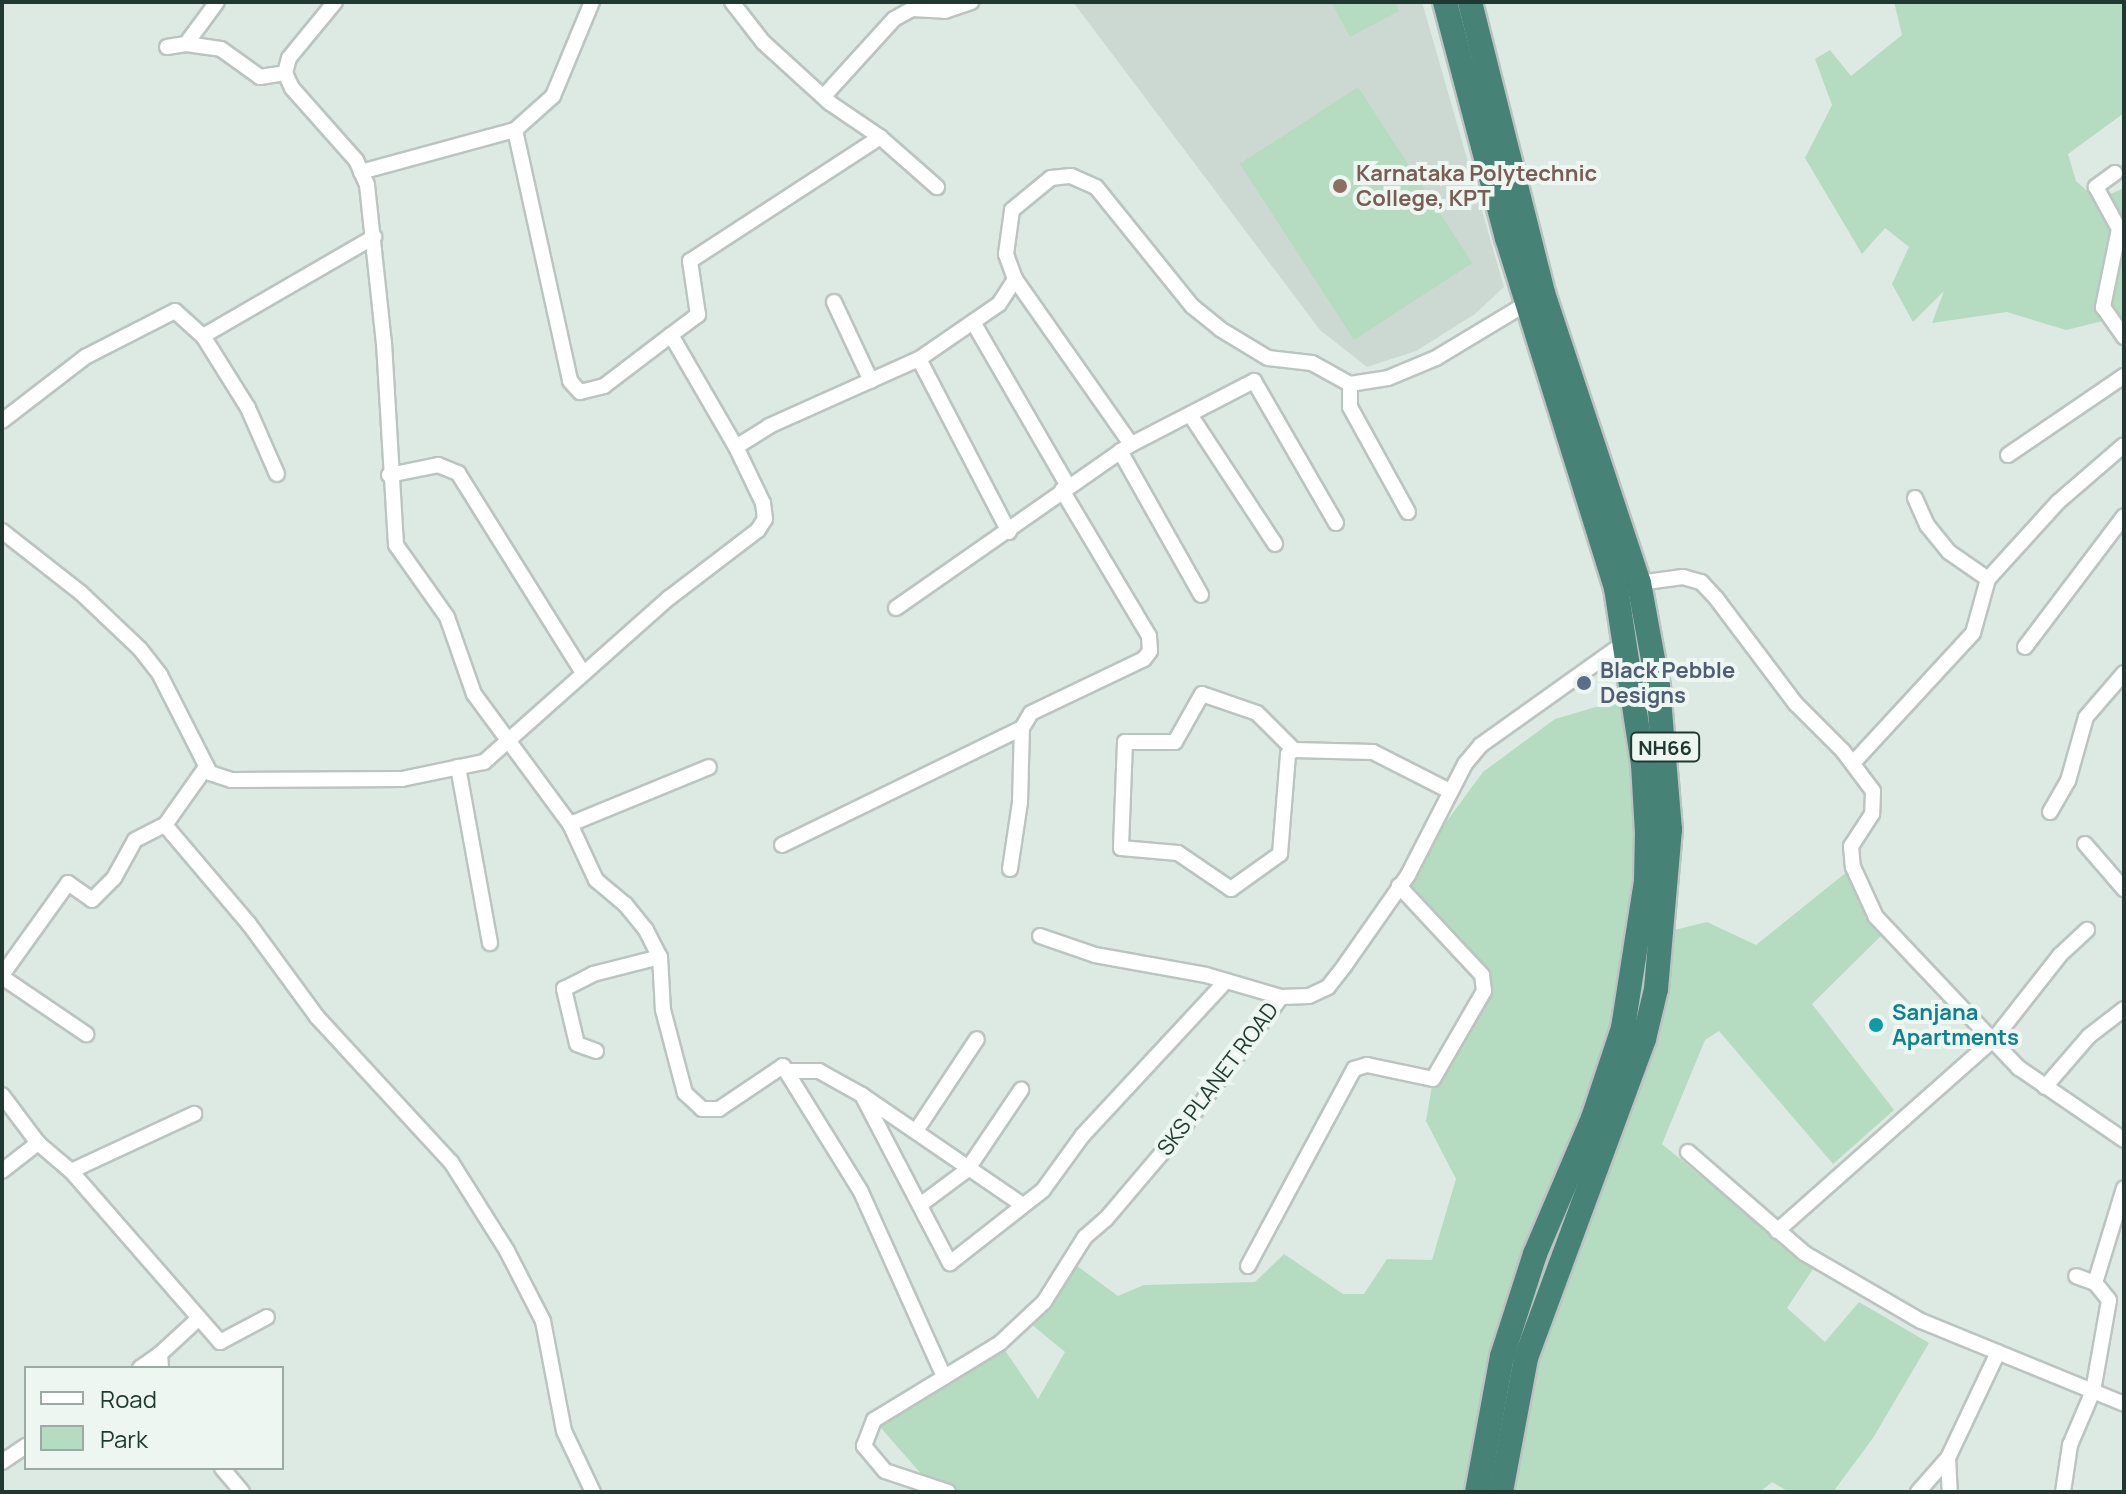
<!DOCTYPE html>
<style>
body{margin:0}
#map{position:relative;width:2126px;height:1494px;overflow:hidden;background:#ddeae4;font-family:Manrope,sans-serif}
div>[style]{position:absolute}
[style*='--x']{left:calc(var(--x)*1px);top:calc(var(--y)*1px);width:calc(var(--w)*1px);rotate:calc(var(--a)*1deg)}
.built>*{inset:0;background:#ccd9d3}
.green>*{inset:0;background:#b5dbc0;transform-origin:0 0}
.roads{filter:drop-shadow(2px 0 #bcc4c2) drop-shadow(-2px 0 #bcc4c2) drop-shadow(0 2px #bcc4c2) drop-shadow(0 -2px #bcc4c2)}
.minor>*{height:14px;margin:-7px;padding:0 7px;transform-origin:7px;border-radius:7px;background:#fff}
.trunk>*{height:24px;margin:-12px;padding:0 12px;transform-origin:12px;border-radius:12px;background:#468276}
.dots>*{width:22px;height:22px;translate:-50% -50%;box-sizing:border-box;border:4px solid #eef6f2;border-radius:50%}
span{translate:-50% -50%;white-space:nowrap;text-align:center;line-height:1.15;-webkit-text-stroke:8px #eef6f2;paint-order:stroke}
.shield-label span{padding:2px 6px;background:#eef6f2;border:2px solid;border-radius:6px;-webkit-text-stroke-width:0}
.shield-label{font-size:20px;color:#1f3932;font-weight:700}
.education-label{font-size:22px;color:#785e54;font-weight:700}
.left{translate:0 -50%;text-align:left}
.service-label{font-size:22px;color:#4e5e75;font-weight:700}
.culture-label{font-size:22px;color:#0d838f;font-weight:700}
.street-label{font-size:22px;color:#1f3932}
.frame{position:absolute;inset:0;border:4px solid #1f3932;pointer-events:none}
.legend{position:absolute;left:24px;top:1366px;width:260px;height:104px;box-sizing:border-box;background:#eef6f2;border:2px solid #9baaa5;margin:0;padding:10px 14px;list-style:none;font-size:24px;color:#1f3932}
.legend li{display:flex;align-items:center;gap:16px;height:40px}
.legend b{width:40px;border:2px solid #9baaa5}
</style>
<div id="map">
<div class="built">
<div style="clip-path:polygon(1073px 2px,1422px 2px,1504px 287px,1475px 314px,1416px 351px,1367px 367px,1320px 330px)"></div>
</div>
<div class="green">
<div style="clip-path:polygon(1331px 2px,1395px 2px,1399px 11px,1350px 37px)"></div>
<div style="clip-path:polygon(1894px 2px,2124px 2px,2124px 113px,2068px 154px,2076px 181px,2097px 200px,2124px 188px,2124px 316px,2066px 330px,2007px 312px,1932px 323px,1944px 291px,1913px 322px,1892px 284px,1909px 247px,1885px 228px,1862px 254px,1805px 158px,1832px 105px,1815px 59px,1830px 50px,1851px 76px,1902px 35px)"></div>
<div style="left:1358px;top:87px;width:210px;height:141px;rotate:57deg"></div>
<div style="clip-path:polygon(1613px 702px,1628px 713px,1640px 928px,1586px 1136px,1476px 1492px,941px 1492px,930px 1484px,874px 1420px,1000px 1343px,1038px 1399px,1065px 1352px,1025px 1319px,1069px 1260px,1118px 1296px,1144px 1285px,1255px 1282px,1284px 1254px,1343px 1294px,1364px 1294px,1387px 1259px,1432px 1260px,1456px 1179px,1426px 1121px,1433px 1079px,1486px 984px,1399px 886px,1483px 772px,1555px 719px)"></div>
<div style="clip-path:polygon(1853px 867px,1887px 930px,1812px 1004px,1894px 1110px,1833px 1164px,1719px 1031px,1705px 1040px,1662px 1144px,1813px 1269px,1787px 1308px,1825px 1342px,1859px 1302px,1929px 1343px,1873px 1438px,1833px 1492px,1789px 1492px,1772px 1482px,1760px 1492px,1500px 1492px,1515px 1405px,1674px 930px,1707px 922px,1756px 945px)"></div>
</div>
<div class="roads">
<div class="minor">
<div style="--x:335;--y:2;--w:72;--a:129.4"></div>
<div style="--x:289;--y:58;--w:16;--a:105"></div>
<div style="--x:285;--y:73;--w:17;--a:65"></div>
<div style="--x:292;--y:88;--w:96;--a:48.4"></div>
<div style="--x:356;--y:160;--w:27;--a:66"></div>
<div style="--x:367;--y:185;--w:159;--a:83.9"></div>
<div style="--x:384;--y:343;--w:202;--a:86.6"></div>
<div style="--x:396;--y:545;--w:88;--a:54.7"></div>
<div style="--x:447;--y:617;--w:82;--a:70.7"></div>
<div style="--x:474;--y:694;--w:162;--a:53.6"></div>
<div style="--x:570;--y:824;--w:62;--a:65.1"></div>
<div style="--x:596;--y:880;--w:38;--a:40"></div>
<div style="--x:625;--y:904;--w:33;--a:51"></div>
<div style="--x:646;--y:930;--w:30;--a:63"></div>
<div style="--x:660;--y:957;--w:53;--a:86.8"></div>
<div style="--x:663;--y:1010;--w:86;--a:75.2"></div>
<div style="--x:685;--y:1093;--w:23;--a:43"></div>
<div style="--x:702;--y:1109;--w:17;--a:0"></div>
<div style="--x:719;--y:1109;--w:77;--a:-33.9"></div>
<div style="--x:783;--y:1066;--w:148;--a:58.2"></div>
<div style="--x:861;--y:1192;--w:203;--a:65.8"></div>
<div style="--x:186;--y:44;--w:35;--a:8"></div>
<div style="--x:221;--y:49;--w:48;--a:35.7"></div>
<div style="--x:260;--y:77;--w:25;--a:-9"></div>
<div style="--x:167;--y:47;--w:19;--a:-9"></div>
<div style="--x:186;--y:44;--w:52;--a:-53.6"></div>
<div style="--x:824;--y:96;--w:104;--a:-47.7"></div>
<div style="--x:894;--y:19;--w:21;--a:-29"></div>
<div style="--x:912;--y:9;--w:33;--a:3"></div>
<div style="--x:945;--y:11;--w:28;--a:-19"></div>
<div style="--x:515;--y:130;--w:51;--a:-41.8"></div>
<div style="--x:553;--y:96;--w:102;--a:-67.5"></div>
<div style="--x:880;--y:137;--w:76;--a:41.3"></div>
<div style="--x:361;--y:172;--w:160;--a:-15.3"></div>
<div style="--x:515;--y:130;--w:257;--a:77.6"></div>
<div style="--x:570;--y:381;--w:15;--a:48"></div>
<div style="--x:580;--y:392;--w:25;--a:-14"></div>
<div style="--x:604;--y:386;--w:84;--a:-37.3"></div>
<div style="--x:671;--y:335;--w:129;--a:59.9"></div>
<div style="--x:2115;--y:173;--w:24;--a:144"></div>
<div style="--x:2096;--y:187;--w:48;--a:61.3"></div>
<div style="--x:2119;--y:229;--w:80;--a:101.6"></div>
<div style="--x:2103;--y:307;--w:37;--a:55"></div>
<div style="--x:834;--y:302;--w:87;--a:64.9"></div>
<div style="--x:973;--y:322;--w:190;--a:59.9"></div>
<div style="--x:671;--y:335;--w:34;--a:-37"></div>
<div style="--x:698;--y:315;--w:55;--a:-98.4"></div>
<div style="--x:690;--y:261;--w:227;--a:-33.1"></div>
<div style="--x:880;--y:137;--w:60;--a:-145.8"></div>
<div style="--x:830;--y:103;--w:91;--a:-137.7"></div>
<div style="--x:763;--y:42;--w:51;--a:-127.8"></div>
<div style="--x:203;--y:336;--w:198;--a:-30.1"></div>
<div style="--x:919;--y:359;--w:195;--a:62.5"></div>
<div style="--x:1350;--y:384;--w:23;--a:90"></div>
<div style="--x:1350;--y:407;--w:120;--a:61.1"></div>
<div style="--x:1191;--y:416;--w:153;--a:56.7"></div>
<div style="--x:2;--y:421;--w:105;--a:-37.6"></div>
<div style="--x:85;--y:357;--w:101;--a:-27.1"></div>
<div style="--x:175;--y:311;--w:38;--a:42"></div>
<div style="--x:203;--y:336;--w:85;--a:58"></div>
<div style="--x:248;--y:408;--w:72;--a:66.3"></div>
<div style="--x:1128;--y:446;--w:142;--a:-27.3"></div>
<div style="--x:1254;--y:381;--w:164;--a:60"></div>
<div style="--x:1120;--y:451;--w:165;--a:60.6"></div>
<div style="--x:2008;--y:455;--w:140;--a:-34.3"></div>
<div style="--x:389;--y:475;--w:50;--a:-11.5"></div>
<div style="--x:438;--y:465;--w:22;--a:22"></div>
<div style="--x:458;--y:473;--w:236;--a:58"></div>
<div style="--x:1915;--y:498;--w:30;--a:66"></div>
<div style="--x:1927;--y:525;--w:35;--a:51"></div>
<div style="--x:1949;--y:552;--w:47;--a:34.7"></div>
<div style="--x:2;--y:531;--w:100;--a:38.1"></div>
<div style="--x:81;--y:593;--w:81;--a:43.5"></div>
<div style="--x:140;--y:649;--w:33;--a:52"></div>
<div style="--x:160;--y:675;--w:110;--a:63"></div>
<div style="--x:210;--y:773;--w:22;--a:18"></div>
<div style="--x:231;--y:780;--w:171;--a:-0.3"></div>
<div style="--x:402;--y:779;--w:84;--a:-11.7"></div>
<div style="--x:484;--y:762;--w:247;--a:-41.6"></div>
<div style="--x:669;--y:598;--w:112;--a:-37.4"></div>
<div style="--x:758;--y:530;--w:13;--a:-58"></div>
<div style="--x:765;--y:519;--w:16;--a:-97"></div>
<div style="--x:763;--y:503;--w:62;--a:-115.7"></div>
<div style="--x:736;--y:447;--w:39;--a:-32"></div>
<div style="--x:769;--y:426;--w:164;--a:-24.1"></div>
<div style="--x:919;--y:359;--w:97;--a:-34.5"></div>
<div style="--x:999;--y:304;--w:30;--a:-57"></div>
<div style="--x:1015;--y:279;--w:27;--a:-110"></div>
<div style="--x:1006;--y:254;--w:44;--a:-82.2"></div>
<div style="--x:1012;--y:210;--w:50;--a:-39.4"></div>
<div style="--x:1051;--y:178;--w:20;--a:-6"></div>
<div style="--x:1071;--y:176;--w:27;--a:24"></div>
<div style="--x:1096;--y:187;--w:153;--a:51.1"></div>
<div style="--x:1192;--y:306;--w:36;--a:39"></div>
<div style="--x:1220;--y:329;--w:56;--a:31.1"></div>
<div style="--x:1268;--y:358;--w:44;--a:6.5"></div>
<div style="--x:1312;--y:363;--w:43;--a:28.9"></div>
<div style="--x:1350;--y:384;--w:38;--a:-9"></div>
<div style="--x:1388;--y:378;--w:52;--a:-22.6"></div>
<div style="--x:1436;--y:358;--w:106;--a:-31.1"></div>
<div style="--x:1639;--y:583;--w:44;--a:-7.8"></div>
<div style="--x:1683;--y:577;--w:19;--a:16"></div>
<div style="--x:1701;--y:582;--w:22;--a:47"></div>
<div style="--x:1716;--y:598;--w:133;--a:53"></div>
<div style="--x:1796;--y:704;--w:66;--a:45"></div>
<div style="--x:1843;--y:751;--w:50;--a:53.1"></div>
<div style="--x:1873;--y:791;--w:23;--a:92"></div>
<div style="--x:1872;--y:814;--w:38;--a:123"></div>
<div style="--x:1851;--y:846;--w:21;--a:85"></div>
<div style="--x:1853;--y:867;--w:55;--a:65.3"></div>
<div style="--x:1876;--y:917;--w:208;--a:46.6"></div>
<div style="--x:2019;--y:1068;--w:127;--a:34.4"></div>
<div style="--x:896;--y:608;--w:287;--a:-34.9"></div>
<div style="--x:1131;--y:444;--w:202;--a:-125.1"></div>
<div style="--x:2025;--y:647;--w:164;--a:-52.9"></div>
<div style="--x:1294;--y:750;--w:52;--a:-135"></div>
<div style="--x:1257;--y:713;--w:58;--a:-160.9"></div>
<div style="--x:1202;--y:694;--w:55;--a:119.4"></div>
<div style="--x:1175;--y:742;--w:50;--a:180"></div>
<div style="--x:1125;--y:742;--w:106;--a:92.2"></div>
<div style="--x:1121;--y:848;--w:57;--a:5"></div>
<div style="--x:1178;--y:853;--w:64;--a:34.2"></div>
<div style="--x:1231;--y:889;--w:60;--a:-35.5"></div>
<div style="--x:1280;--y:854;--w:100;--a:-85.4"></div>
<div style="--x:1288;--y:754;--w:7;--a:-34"></div>
<div style="--x:1294;--y:750;--w:79;--a:1.5"></div>
<div style="--x:1373;--y:752;--w:86;--a:26.9"></div>
<div style="--x:1853;--y:763;--w:177;--a:-47.3"></div>
<div style="--x:1973;--y:633;--w:56;--a:-74.5"></div>
<div style="--x:1988;--y:579;--w:104;--a:-47.7"></div>
<div style="--x:2058;--y:502;--w:87;--a:-40.8"></div>
<div style="--x:458;--y:767;--w:179;--a:79.7"></div>
<div style="--x:2050;--y:812;--w:36;--a:-60"></div>
<div style="--x:2068;--y:781;--w:66;--a:-74.3"></div>
<div style="--x:2086;--y:717;--w:58;--a:-49.2"></div>
<div style="--x:570;--y:824;--w:150;--a:-22.3"></div>
<div style="--x:165;--y:825;--w:130;--a:49.7"></div>
<div style="--x:249;--y:924;--w:115;--a:53.8"></div>
<div style="--x:317;--y:1017;--w:197;--a:47.3"></div>
<div style="--x:451;--y:1162;--w:105;--a:57.8"></div>
<div style="--x:507;--y:1251;--w:79;--a:62.8"></div>
<div style="--x:543;--y:1321;--w:112;--a:79.2"></div>
<div style="--x:564;--y:1431;--w:68;--a:64.6"></div>
<div style="--x:2085;--y:844;--w:60;--a:49.1"></div>
<div style="--x:782;--y:845;--w:267;--a:-26"></div>
<div style="--x:1010;--y:869;--w:68;--a:-81.5"></div>
<div style="--x:1020;--y:802;--w:74;--a:-88.5"></div>
<div style="--x:1022;--y:728;--w:17;--a:-59"></div>
<div style="--x:1031;--y:713;--w:125;--a:-25.5"></div>
<div style="--x:1144;--y:659;--w:10;--a:-53"></div>
<div style="--x:1150;--y:651;--w:15;--a:-94"></div>
<div style="--x:1149;--y:636;--w:170;--a:-120.8"></div>
<div style="--x:1040;--y:936;--w:58;--a:19.1"></div>
<div style="--x:1095;--y:955;--w:113;--a:10.2"></div>
<div style="--x:1206;--y:975;--w:78;--a:16.3"></div>
<div style="--x:2;--y:975;--w:113;--a:-54.3"></div>
<div style="--x:68;--y:883;--w:29;--a:35"></div>
<div style="--x:92;--y:900;--w:31;--a:-45"></div>
<div style="--x:114;--y:878;--w:43;--a:-61.1"></div>
<div style="--x:135;--y:840;--w:34;--a:-27"></div>
<div style="--x:165;--y:825;--w:71;--a:-54.7"></div>
<div style="--x:2;--y:977;--w:102;--a:34.2"></div>
<div style="--x:596;--y:1051;--w:20;--a:-160"></div>
<div style="--x:577;--y:1044;--w:57;--a:-103.3"></div>
<div style="--x:564;--y:989;--w:33;--a:-27"></div>
<div style="--x:593;--y:974;--w:69;--a:-14.2"></div>
<div style="--x:786;--y:1071;--w:33;--a:0"></div>
<div style="--x:819;--y:1071;--w:49;--a:29.2"></div>
<div style="--x:862;--y:1095;--w:193;--a:34.4"></div>
<div style="--x:2045;--y:1087;--w:67;--a:-49.2"></div>
<div style="--x:2089;--y:1036;--w:44;--a:-37.6"></div>
<div style="--x:2;--y:1095;--w:60;--a:53.1"></div>
<div style="--x:38;--y:1143;--w:43;--a:40.3"></div>
<div style="--x:71;--y:1171;--w:136;--a:-24.9"></div>
<div style="--x:862;--y:1095;--w:190;--a:62.4"></div>
<div style="--x:950;--y:1263;--w:118;--a:-38.1"></div>
<div style="--x:1043;--y:1190;--w:68;--a:-54"></div>
<div style="--x:1083;--y:1135;--w:210;--a:-47.1"></div>
<div style="--x:916;--y:1131;--w:110;--a:-56.5"></div>
<div style="--x:1688;--y:1152;--w:154;--a:41"></div>
<div style="--x:1804;--y:1253;--w:135;--a:30.2"></div>
<div style="--x:1921;--y:1321;--w:219;--a:22.2"></div>
<div style="--x:2;--y:1171;--w:46;--a:-37.9"></div>
<div style="--x:71;--y:1171;--w:227;--a:48.9"></div>
<div style="--x:220;--y:1342;--w:53;--a:-28"></div>
<div style="--x:920;--y:1205;--w:59;--a:-36.7"></div>
<div style="--x:967;--y:1170;--w:97;--a:-56"></div>
<div style="--x:1777;--y:1231;--w:290;--a:-41.5"></div>
<div style="--x:1994;--y:1039;--w:107;--a:-51.8"></div>
<div style="--x:2060;--y:955;--w:37;--a:-43"></div>
<div style="--x:1248;--y:1266;--w:224;--a:-61.7"></div>
<div style="--x:1354;--y:1069;--w:14;--a:-17"></div>
<div style="--x:1367;--y:1065;--w:67;--a:12"></div>
<div style="--x:1433;--y:1079;--w:102;--a:-59.9"></div>
<div style="--x:1484;--y:991;--w:16;--a:-97"></div>
<div style="--x:1482;--y:975;--w:122;--a:-133"></div>
<div style="--x:2095;--y:1283;--w:99;--a:-73"></div>
<div style="--x:140;--y:1368;--w:24;--a:-35"></div>
<div style="--x:161;--y:1368;--w:14;--a:-94"></div>
<div style="--x:160;--y:1354;--w:53;--a:-42.7"></div>
<div style="--x:1948;--y:1458;--w:34;--a:87"></div>
<div style="--x:2;--y:1462;--w:29;--a:-34"></div>
<div style="--x:222;--y:1468;--w:31;--a:50"></div>
<div style="--x:948;--y:1492;--w:66;--a:-161.6"></div>
<div style="--x:885;--y:1471;--w:33;--a:-130"></div>
<div style="--x:864;--y:1446;--w:28;--a:-69"></div>
<div style="--x:874;--y:1420;--w:148;--a:-31.4"></div>
<div style="--x:1000;--y:1343;--w:60;--a:-43"></div>
<div style="--x:1044;--y:1302;--w:77;--a:-57.8"></div>
<div style="--x:1085;--y:1237;--w:28;--a:-41"></div>
<div style="--x:1106;--y:1219;--w:113;--a:-49.7"></div>
<div style="--x:1179;--y:1133;--w:170;--a:-53.1"></div>
<div style="--x:1281;--y:997;--w:28;--a:-2"></div>
<div style="--x:1309;--y:996;--w:21;--a:-25"></div>
<div style="--x:1328;--y:987;--w:28;--a:-52"></div>
<div style="--x:1345;--y:965;--w:110;--a:-55"></div>
<div style="--x:1408;--y:875;--w:125;--a:-62.8"></div>
<div style="--x:1465;--y:764;--w:25;--a:-50"></div>
<div style="--x:1481;--y:745;--w:179;--a:-35.5"></div>
<div style="--x:1918;--y:1492;--w:45;--a:-48.6"></div>
<div style="--x:1948;--y:1458;--w:117;--a:-64.7"></div>
<div style="--x:2063;--y:1492;--w:48;--a:-81.5"></div>
<div style="--x:2070;--y:1445;--w:59;--a:-66.9"></div>
<div style="--x:2093;--y:1391;--w:92;--a:-80"></div>
<div style="--x:2109;--y:1300;--w:22;--a:-129"></div>
<div style="--x:2095;--y:1283;--w:20;--a:-160"></div>
</div>
<div class="trunk">
<div style="--x:1445;--y:2;--w:244;--a:75.3"></div>
<div style="--x:1507;--y:238;--w:367;--a:72.7"></div>
<div style="--x:1616;--y:588;--w:178;--a:81.3"></div>
<div style="--x:1643;--y:764;--w:69;--a:86.7"></div>
<div style="--x:1647;--y:833;--w:48;--a:91.2"></div>
<div style="--x:1646;--y:881;--w:149;--a:98.9"></div>
<div style="--x:1623;--y:1028;--w:95;--a:108.4"></div>
<div style="--x:1593;--y:1118;--w:148;--a:113.1"></div>
<div style="--x:1535;--y:1254;--w:107;--a:107.9"></div>
<div style="--x:1502;--y:1356;--w:138;--a:100.4"></div>
<div style="--x:1470;--y:2;--w:300;--a:75.9"></div>
<div style="--x:1543;--y:293;--w:305;--a:71.7"></div>
<div style="--x:1639;--y:583;--w:106;--a:79.6"></div>
<div style="--x:1658;--y:687;--w:143;--a:85.2"></div>
<div style="--x:1670;--y:829;--w:161;--a:95"></div>
<div style="--x:1656;--y:989;--w:51;--a:103.5"></div>
<div style="--x:1644;--y:1039;--w:340;--a:110.3"></div>
<div style="--x:1526;--y:1358;--w:136;--a:100.6"></div>
</div>
</div>
<div class="dots">
<div style="left:1340px;top:186px;background:#8d6e63"></div>
<div style="left:1584px;top:683px;background:#5c6f8a"></div>
<div style="left:1876px;top:1025px;background:#0f9aa8"></div>
</div>
<div class="shield-label">
<span style="left:1665px;top:747px">NH66</span>
</div>
<div class="education-label">
<span class="left" style="left:1356px;top:186px">Karnataka Polytechnic<br>College, KPT</span>
</div>
<div class="service-label">
<span class="left" style="left:1600px;top:683px">Black Pebble<br>Designs</span>
</div>
<div class="culture-label">
<span class="left" style="left:1892px;top:1025px">Sanjana<br>Apartments</span>
</div>
<div class="street-label">
<span style="left:1218px;top:1079px;rotate:-53deg">SKS PLANET ROAD</span>
</div>
<div class="frame"></div>
<ul class="legend">
<li><b style="height:10px;background:#fff"></b>Road</li>
<li><b style="height:22px;background:#b5dbc0"></b>Park</li>
</ul>
</div>
